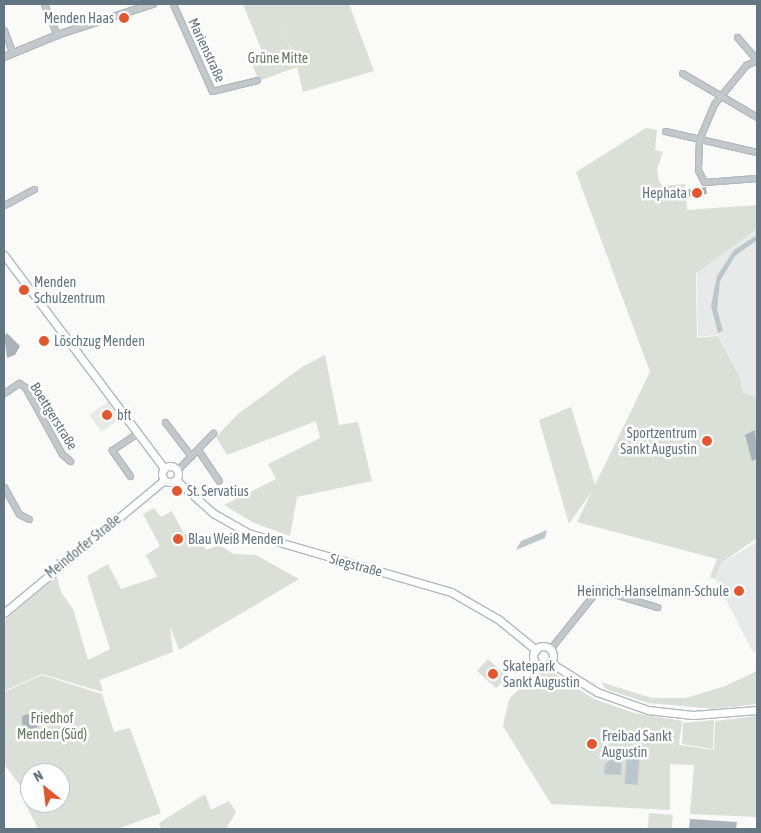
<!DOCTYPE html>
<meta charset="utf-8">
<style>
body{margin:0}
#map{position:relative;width:761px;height:833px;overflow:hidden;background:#fafaf8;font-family:"Asap Condensed",sans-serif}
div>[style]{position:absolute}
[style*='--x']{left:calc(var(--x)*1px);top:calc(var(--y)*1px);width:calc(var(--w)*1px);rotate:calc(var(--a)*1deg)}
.built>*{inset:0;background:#e8e9e9;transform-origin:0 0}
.green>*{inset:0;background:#dadfd7;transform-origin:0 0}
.water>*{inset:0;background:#bbc7cb;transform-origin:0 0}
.building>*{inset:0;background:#aab3b9;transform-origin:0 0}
.roads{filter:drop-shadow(1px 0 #b3babf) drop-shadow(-1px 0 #b3babf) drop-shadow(0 1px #b3babf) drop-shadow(0 -1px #b3babf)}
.minor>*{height:5px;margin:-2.5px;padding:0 2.5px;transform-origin:2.5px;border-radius:2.5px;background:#c3c8cc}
.tertiary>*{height:6px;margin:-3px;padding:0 3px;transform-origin:3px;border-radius:3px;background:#c3c8cc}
.secondary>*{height:7px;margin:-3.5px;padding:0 3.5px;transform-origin:3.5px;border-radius:3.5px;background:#fff}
.secondary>.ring{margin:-3.5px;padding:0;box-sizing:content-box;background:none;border:7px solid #fff;border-radius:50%}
.dots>*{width:14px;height:14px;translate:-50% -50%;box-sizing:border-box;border:2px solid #fff;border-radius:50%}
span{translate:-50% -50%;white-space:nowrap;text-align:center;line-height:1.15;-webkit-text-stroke:5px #fff;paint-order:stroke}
.poi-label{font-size:14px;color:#657683}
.right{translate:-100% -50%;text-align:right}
.left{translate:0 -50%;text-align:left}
.street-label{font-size:14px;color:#657683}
.park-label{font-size:14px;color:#687a64}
.frame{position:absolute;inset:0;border:5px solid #657683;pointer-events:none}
.north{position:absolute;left:20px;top:763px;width:50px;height:50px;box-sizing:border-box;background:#fff;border:1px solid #c1c8cd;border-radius:50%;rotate:331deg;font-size:14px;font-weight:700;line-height:20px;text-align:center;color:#657683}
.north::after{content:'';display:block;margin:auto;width:18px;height:22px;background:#e4572e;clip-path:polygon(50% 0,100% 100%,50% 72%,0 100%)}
</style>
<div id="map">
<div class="built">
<div style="clip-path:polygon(757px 229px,757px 398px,743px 393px,739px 378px,718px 335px,698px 337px,697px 272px)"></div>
<div style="left:109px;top:401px;width:21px;height:24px;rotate:55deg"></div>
<div style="clip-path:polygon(757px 542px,757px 651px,753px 652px,715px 579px,721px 563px)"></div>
</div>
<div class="green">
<div style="clip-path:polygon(243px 4px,349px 4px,374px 71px,303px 92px,296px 63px,280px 21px,297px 67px,259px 81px,250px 59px,263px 54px)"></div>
<div style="clip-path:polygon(646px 128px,657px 130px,655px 150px,663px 152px,657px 169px,659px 181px,663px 186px,685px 184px,687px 210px,757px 205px,757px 229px,696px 273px,697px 338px,718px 336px,740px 378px,743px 393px,757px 398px,757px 538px,721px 563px,715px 579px,710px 577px,717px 559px,577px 522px,592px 491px,569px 524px,539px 420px,571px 407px,595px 485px,650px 372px,576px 172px)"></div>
<div style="clip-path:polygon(325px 355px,339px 425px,358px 422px,372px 481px,297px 497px,290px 536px,254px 523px,224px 505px,276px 479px,268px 464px,320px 438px,316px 421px,227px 455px,216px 437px,238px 414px,302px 367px)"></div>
<div style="clip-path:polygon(154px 508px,161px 517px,172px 511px,184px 534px,197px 533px,206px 550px,219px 545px,234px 554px,256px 555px,299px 579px,179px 650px,170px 626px,173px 652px,100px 680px,103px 692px,42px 674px,4px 691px,4px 621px,57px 576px,61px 592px,73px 609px,88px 660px,110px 649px,87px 576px,108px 564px,121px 589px,157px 577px,146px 555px,160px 546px,143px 514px)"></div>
<div style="left:488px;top:659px;width:26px;height:16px;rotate:43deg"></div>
<div style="clip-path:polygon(551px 671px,594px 699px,634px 713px,682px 721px,679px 745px,714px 750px,715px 721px,757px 716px,757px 817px,690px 814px,694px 765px,670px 764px,670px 810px,551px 804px,503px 726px,509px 699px,537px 672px)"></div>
<div style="clip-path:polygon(757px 671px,757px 704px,715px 709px,648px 703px,606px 689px,601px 682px,652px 698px,686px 698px,725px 686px)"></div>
<div style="clip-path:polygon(evenodd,42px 675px,102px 694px,114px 732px,130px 728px,161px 813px,118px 829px,38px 829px,19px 791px,22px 788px,4px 764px,4px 692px,42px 675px,30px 773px,60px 773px,60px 803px,30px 803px,30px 773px)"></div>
<div style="clip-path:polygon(714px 720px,713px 749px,682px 744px,683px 723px)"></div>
<div style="clip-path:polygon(205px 794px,211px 810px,229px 801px,236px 812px,226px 829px,161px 829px,159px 823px)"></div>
<div style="left:649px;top:813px;width:24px;height:16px;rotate:5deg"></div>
</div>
<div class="water">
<div style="clip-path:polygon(757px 235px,757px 240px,735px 256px,720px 281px,717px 309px,723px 331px,718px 333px,711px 306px,717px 276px,734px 250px)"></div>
<div style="clip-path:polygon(547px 530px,545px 538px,516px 550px,521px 541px)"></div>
<div style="left:627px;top:751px;width:13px;height:33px;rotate:4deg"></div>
<div style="clip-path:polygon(616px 755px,622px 755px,621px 775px,604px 774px,605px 764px)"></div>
</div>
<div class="building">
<div style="left:706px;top:187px;width:7px;height:18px;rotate:82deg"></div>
<div style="clip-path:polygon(7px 333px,20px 346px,15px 355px,7px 358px,4px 336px)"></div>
<div style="clip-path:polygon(755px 430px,757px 458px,752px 461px,745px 435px)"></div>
<div style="clip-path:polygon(29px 714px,39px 723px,38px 727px,23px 732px,22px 716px)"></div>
<div style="clip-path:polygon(690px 819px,737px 822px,736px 829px,689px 829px)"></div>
</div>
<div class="roads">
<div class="minor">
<div style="--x:44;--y:4;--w:34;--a:67"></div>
<div style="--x:173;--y:4;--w:95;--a:65.9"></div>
<div style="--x:212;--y:91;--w:46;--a:-13.7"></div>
<div style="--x:4;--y:30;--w:23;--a:70"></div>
<div style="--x:737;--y:37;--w:30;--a:49"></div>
<div style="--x:757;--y:60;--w:12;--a:156"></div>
<div style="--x:746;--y:65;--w:50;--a:129.4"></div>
<div style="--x:714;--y:104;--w:38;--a:113"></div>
<div style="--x:699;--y:139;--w:31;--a:92"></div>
<div style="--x:698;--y:170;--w:13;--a:63"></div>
<div style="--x:704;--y:182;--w:53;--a:-4.3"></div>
<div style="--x:682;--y:73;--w:87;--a:30.4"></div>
<div style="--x:665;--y:131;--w:94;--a:12.9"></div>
<div style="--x:4;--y:205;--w:34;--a:-28"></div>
<div style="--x:4;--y:393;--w:18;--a:-34"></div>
<div style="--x:19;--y:383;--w:7;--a:34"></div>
<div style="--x:25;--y:387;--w:77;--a:61.1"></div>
<div style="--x:62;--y:454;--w:11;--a:41"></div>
<div style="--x:165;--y:422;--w:43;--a:52.6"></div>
<div style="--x:198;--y:450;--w:37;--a:56"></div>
<div style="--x:177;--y:470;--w:52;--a:-45.8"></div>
<div style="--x:130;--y:476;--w:32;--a:-125"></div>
<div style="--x:112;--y:450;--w:30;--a:-34"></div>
<div style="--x:4;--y:487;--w:31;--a:61"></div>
<div style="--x:19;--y:514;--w:11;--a:27"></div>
<div style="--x:550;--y:649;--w:77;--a:-51.3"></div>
<div style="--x:598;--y:589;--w:62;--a:17"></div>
</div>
<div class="tertiary">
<div style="--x:4;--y:57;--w:57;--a:-22.5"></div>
<div style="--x:57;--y:35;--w:101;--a:-17.9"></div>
</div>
<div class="secondary">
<div style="--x:4;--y:255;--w:266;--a:53.1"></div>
<div class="ring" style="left:162px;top:466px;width:9px;height:9px"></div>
<div style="--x:176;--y:480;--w:50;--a:41.7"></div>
<div style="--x:213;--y:513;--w:40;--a:29.7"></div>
<div style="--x:248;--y:533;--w:211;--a:16.2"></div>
<div style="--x:451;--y:592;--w:54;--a:29.9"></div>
<div style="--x:498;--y:619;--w:49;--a:39.2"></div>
<div style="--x:4;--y:613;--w:208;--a:-39.7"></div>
<div class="ring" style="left:533px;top:646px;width:13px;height:13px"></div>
<div style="--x:551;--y:663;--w:54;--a:32.2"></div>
<div style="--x:597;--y:692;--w:54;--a:19.4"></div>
<div style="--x:648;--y:710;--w:45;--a:6.3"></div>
<div style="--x:693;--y:715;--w:64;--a:-4.5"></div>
</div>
</div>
<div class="dots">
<div style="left:124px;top:18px;background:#e4572e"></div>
<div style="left:697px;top:193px;background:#e4572e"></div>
<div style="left:24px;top:290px;background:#e4572e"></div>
<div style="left:44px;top:341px;background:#e4572e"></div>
<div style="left:107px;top:415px;background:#e4572e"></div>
<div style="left:707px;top:441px;background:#e4572e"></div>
<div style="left:177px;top:491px;background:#e4572e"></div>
<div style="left:178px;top:539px;background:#e4572e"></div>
<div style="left:739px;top:591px;background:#e4572e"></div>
<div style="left:493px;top:674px;background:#e4572e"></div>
<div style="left:592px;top:744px;background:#e4572e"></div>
</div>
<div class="poi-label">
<span class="right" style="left:114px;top:18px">Menden Haas</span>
<span class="right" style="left:687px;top:193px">Hephata</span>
<span class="left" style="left:34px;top:290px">Menden<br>Schulzentrum</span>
<span class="left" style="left:54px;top:341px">Löschzug Menden</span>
<span class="left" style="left:117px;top:415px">bft</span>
<span class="right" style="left:697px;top:441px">Sportzentrum<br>Sankt Augustin</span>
<span class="left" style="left:187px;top:491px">St. Servatius</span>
<span class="left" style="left:188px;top:539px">Blau Weiß Menden</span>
<span class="right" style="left:729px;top:591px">Heinrich-Hanselmann-Schule</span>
<span class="left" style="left:503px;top:674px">Skatepark<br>Sankt Augustin</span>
<span class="left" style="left:602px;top:744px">Freibad Sankt<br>Augustin</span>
</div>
<div class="street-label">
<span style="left:207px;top:50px;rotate:65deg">Marienstraße</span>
<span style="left:54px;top:416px;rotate:58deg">Boettgerstraße</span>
<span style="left:83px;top:546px;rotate:-39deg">Meindorfer Straße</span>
<span style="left:356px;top:565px;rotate:15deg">Siegstraße</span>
</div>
<div class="park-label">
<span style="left:278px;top:58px">Grüne Mitte</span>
<span style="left:52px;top:726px">Friedhof<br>Menden (Süd)</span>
</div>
<div class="frame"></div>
<div class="north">N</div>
</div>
